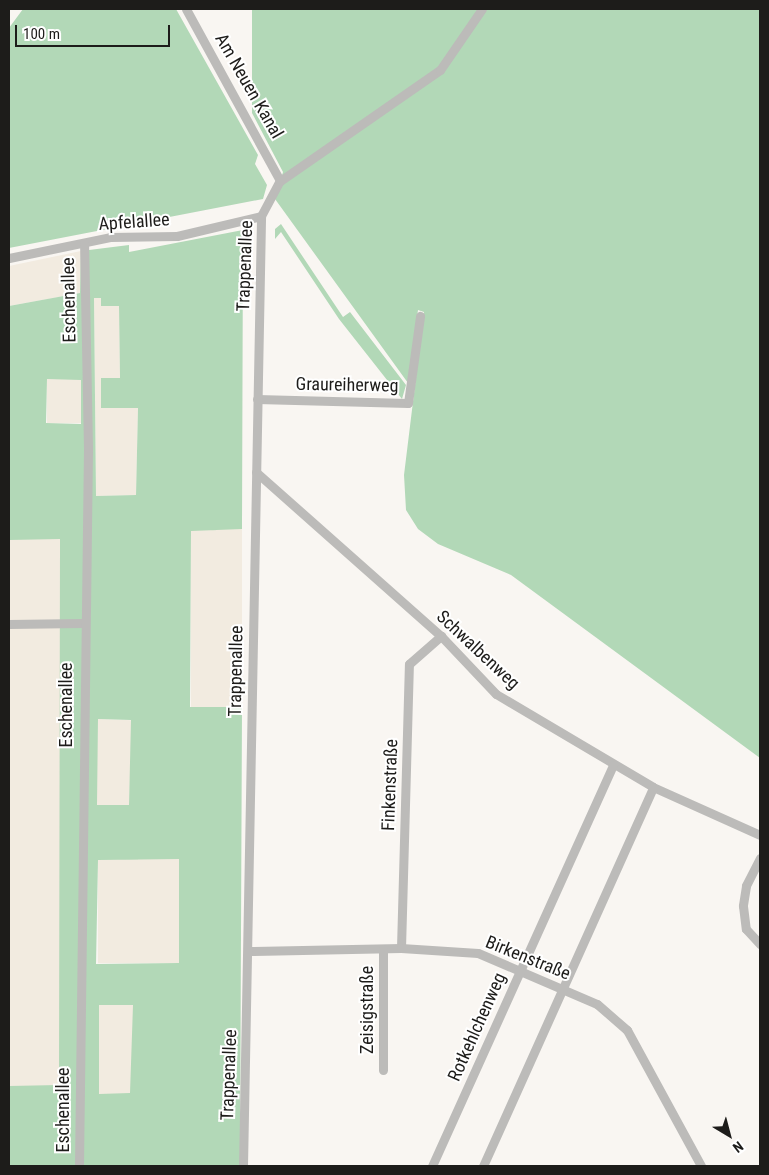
<!DOCTYPE html>
<meta charset="utf-8">
<style>
body{margin:0}
#map{position:relative;width:769px;height:1175px;overflow:hidden;background:#f9f6f2;font-family:"Roboto Condensed",sans-serif}
div>[style]{position:absolute}
[style*='--x']{left:calc(var(--x)*1px);top:calc(var(--y)*1px);width:calc(var(--w)*1px);rotate:calc(var(--a)*1deg)}
.built>*{inset:0;background:#f2ebe0;transform-origin:0 0}
.green>*{inset:0;background:#b2d8b7}
.minor>*{height:9px;margin:-4.5px;padding:0 4.5px;transform-origin:4.5px;border-radius:4.5px;background:#bcbbb9}
span{translate:-50% -50%;white-space:nowrap;text-align:center;line-height:1.15;-webkit-text-stroke:4px #fff;paint-order:stroke}
.street-label{font-size:18px;color:#1d1c1a}
.frame{position:absolute;inset:0;border:10px solid #1d1c1a;pointer-events:none}
.north{position:absolute;left:704px;top:1110px;width:50px;height:50px;-webkit-text-stroke:4px #fff;paint-order:stroke;rotate:143deg;font-size:14px;font-weight:700;line-height:20px;text-align:center;color:#1d1c1a}
.north::after{content:'';display:block;margin:auto;width:18px;height:22px;background:#1d1c1a;clip-path:polygon(50% 0,100% 100%,50% 72%,0 100%)}
.scale{position:absolute;left:15px;top:25px;width:155px;height:22px;box-sizing:border-box;border:2px solid #1d1c1a;border-top:0;padding-left:6px;font-size:15px;line-height:18px;white-space:nowrap;color:#1d1c1a;-webkit-text-stroke:4px #fff;paint-order:stroke}
</style>
<div id="map">
<div class="built">
<div style="clip-path:polygon(81px 251px,81px 293px,9px 306px,9px 266px)"></div>
<div style="clip-path:polygon(94px 298px,101px 298px,101px 306px,119px 306px,120px 378px,102px 408px,138px 408px,136px 495px,96px 496px)"></div>
<div style="left:47px;top:379px;width:34px;height:44px"></div>
<div style="left:242px;top:529px;width:178px;height:51px;rotate:90deg"></div>
<div style="left:60px;top:539px;width:547px;height:51px;rotate:90deg"></div>
<div style="left:98px;top:719px;width:34px;height:86px;rotate:2deg"></div>
<div style="left:179px;top:859px;width:104px;height:81px;rotate:90deg"></div>
<div style="left:99px;top:1004px;width:35px;height:90px"></div>
</div>
<div class="green">
<div style="clip-path:polygon(23px 9px,176px 9px,258px 155px,255px 164px,267px 185px,263px 199px,9px 248px,9px 28px)"></div>
<div style="clip-path:polygon(252px 9px,760px 9px,760px 758px,511px 575px,438px 544px,418px 529px,406px 510px,404px 475px,424px 312px,418px 310px,408px 383px,275px 199px,283px 172px,252px 113px)"></div>
<div style="clip-path:polygon(281px 224px,343px 317px,350px 312px,406px 385px,402px 399px,339px 319px,281px 232px,275px 239px,275px 229px)"></div>
<div style="clip-path:polygon(evenodd,243px 230px,242px 529px,191px 531px,190px 707px,242px 707px,240px 1166px,9px 1166px,9px 1086px,59px 1085px,60px 539px,9px 540px,9px 306px,80px 293px,81px 251px,129px 245px,129px 252px,243px 230px,94px 298px,101px 298px,101px 306px,119px 306px,120px 378px,101px 378px,101px 408px,138px 408px,136px 495px,96px 496px,94px 298px,243px 230px,47px 379px,81px 380px,81px 424px,46px 423px,47px 379px,243px 230px,98px 719px,131px 720px,129px 805px,97px 805px,98px 719px,243px 230px,179px 859px,179px 963px,96px 964px,98px 860px,179px 859px,243px 230px,99px 1005px,133px 1005px,130px 1093px,99px 1094px,99px 1005px)"></div>
</div>
<div class="minor">
<div style="--x:186;--y:9;--w:196;--a:61.3"></div>
<div style="--x:9;--y:258;--w:103;--a:-11.7"></div>
<div style="--x:110;--y:237;--w:67;--a:-0.9"></div>
<div style="--x:177;--y:236;--w:86;--a:-13.4"></div>
<div style="--x:257;--y:399;--w:151;--a:1.5"></div>
<div style="--x:408;--y:403;--w:88;--a:-82.1"></div>
<div style="--x:256;--y:472;--w:247;--a:41.6"></div>
<div style="--x:441;--y:636;--w:80;--a:46.5"></div>
<div style="--x:496;--y:694;--w:182;--a:30.6"></div>
<div style="--x:653;--y:787;--w:117;--a:24.2"></div>
<div style="--x:9;--y:624;--w:73;--a:-0.8"></div>
<div style="--x:760;--y:858;--w:31;--a:117"></div>
<div style="--x:746;--y:886;--w:20;--a:99"></div>
<div style="--x:743;--y:906;--w:23;--a:83"></div>
<div style="--x:746;--y:929;--w:21;--a:47"></div>
<div style="--x:401;--y:948;--w:284;--a:-88.4"></div>
<div style="--x:409;--y:664;--w:43;--a:-41.2"></div>
<div style="--x:250;--y:951;--w:151;--a:-1.1"></div>
<div style="--x:401;--y:948;--w:77;--a:3.7"></div>
<div style="--x:478;--y:953;--w:129;--a:23.2"></div>
<div style="--x:597;--y:1004;--w:40;--a:41"></div>
<div style="--x:627;--y:1030;--w:155;--a:61.4"></div>
<div style="--x:383;--y:1070;--w:121;--a:-90"></div>
<div style="--x:79;--y:1166;--w:718;--a:-89.28"></div>
<div style="--x:88;--y:448;--w:205;--a:-91.1"></div>
<div style="--x:243;--y:1166;--w:950;--a:-88.91"></div>
<div style="--x:261;--y:216;--w:40;--a:-62"></div>
<div style="--x:280;--y:181;--w:195;--a:-34.8"></div>
<div style="--x:440;--y:70;--w:74;--a:-55.5"></div>
<div style="--x:432;--y:1166;--w:440;--a:-65.7"></div>
<div style="--x:483;--y:1166;--w:415;--a:-65.8"></div>
</div>
<div class="street-label">
<span style="left:249px;top:86px;rotate:60deg">Am Neuen Kanal</span>
<span style="left:134px;top:222px;rotate:-4deg">Apfelallee</span>
<span style="left:245px;top:266px;rotate:-88deg">Trappenallee</span>
<span style="left:69px;top:300px;rotate:-91deg">Eschenallee</span>
<span style="left:347px;top:385px;rotate:1deg">Graureiherweg</span>
<span style="left:478px;top:650px;rotate:43deg">Schwalbenweg</span>
<span style="left:236px;top:671px;rotate:-89deg">Trappenallee</span>
<span style="left:66px;top:705px;rotate:-90deg">Eschenallee</span>
<span style="left:390px;top:785px;rotate:-88deg">Finkenstraße</span>
<span style="left:528px;top:958px;rotate:22deg">Birkenstraße</span>
<span style="left:367px;top:1010px;rotate:-90deg">Zeisigstraße</span>
<span style="left:477px;top:1027px;rotate:-66deg">Rotkehlchenweg</span>
<span style="left:229px;top:1075px;rotate:-88deg">Trappenallee</span>
<span style="left:63px;top:1110px;rotate:-90deg">Eschenallee</span>
</div>
<div class="frame"></div>
<div class="north">N</div>
<div class="scale">100 m</div>
</div>
